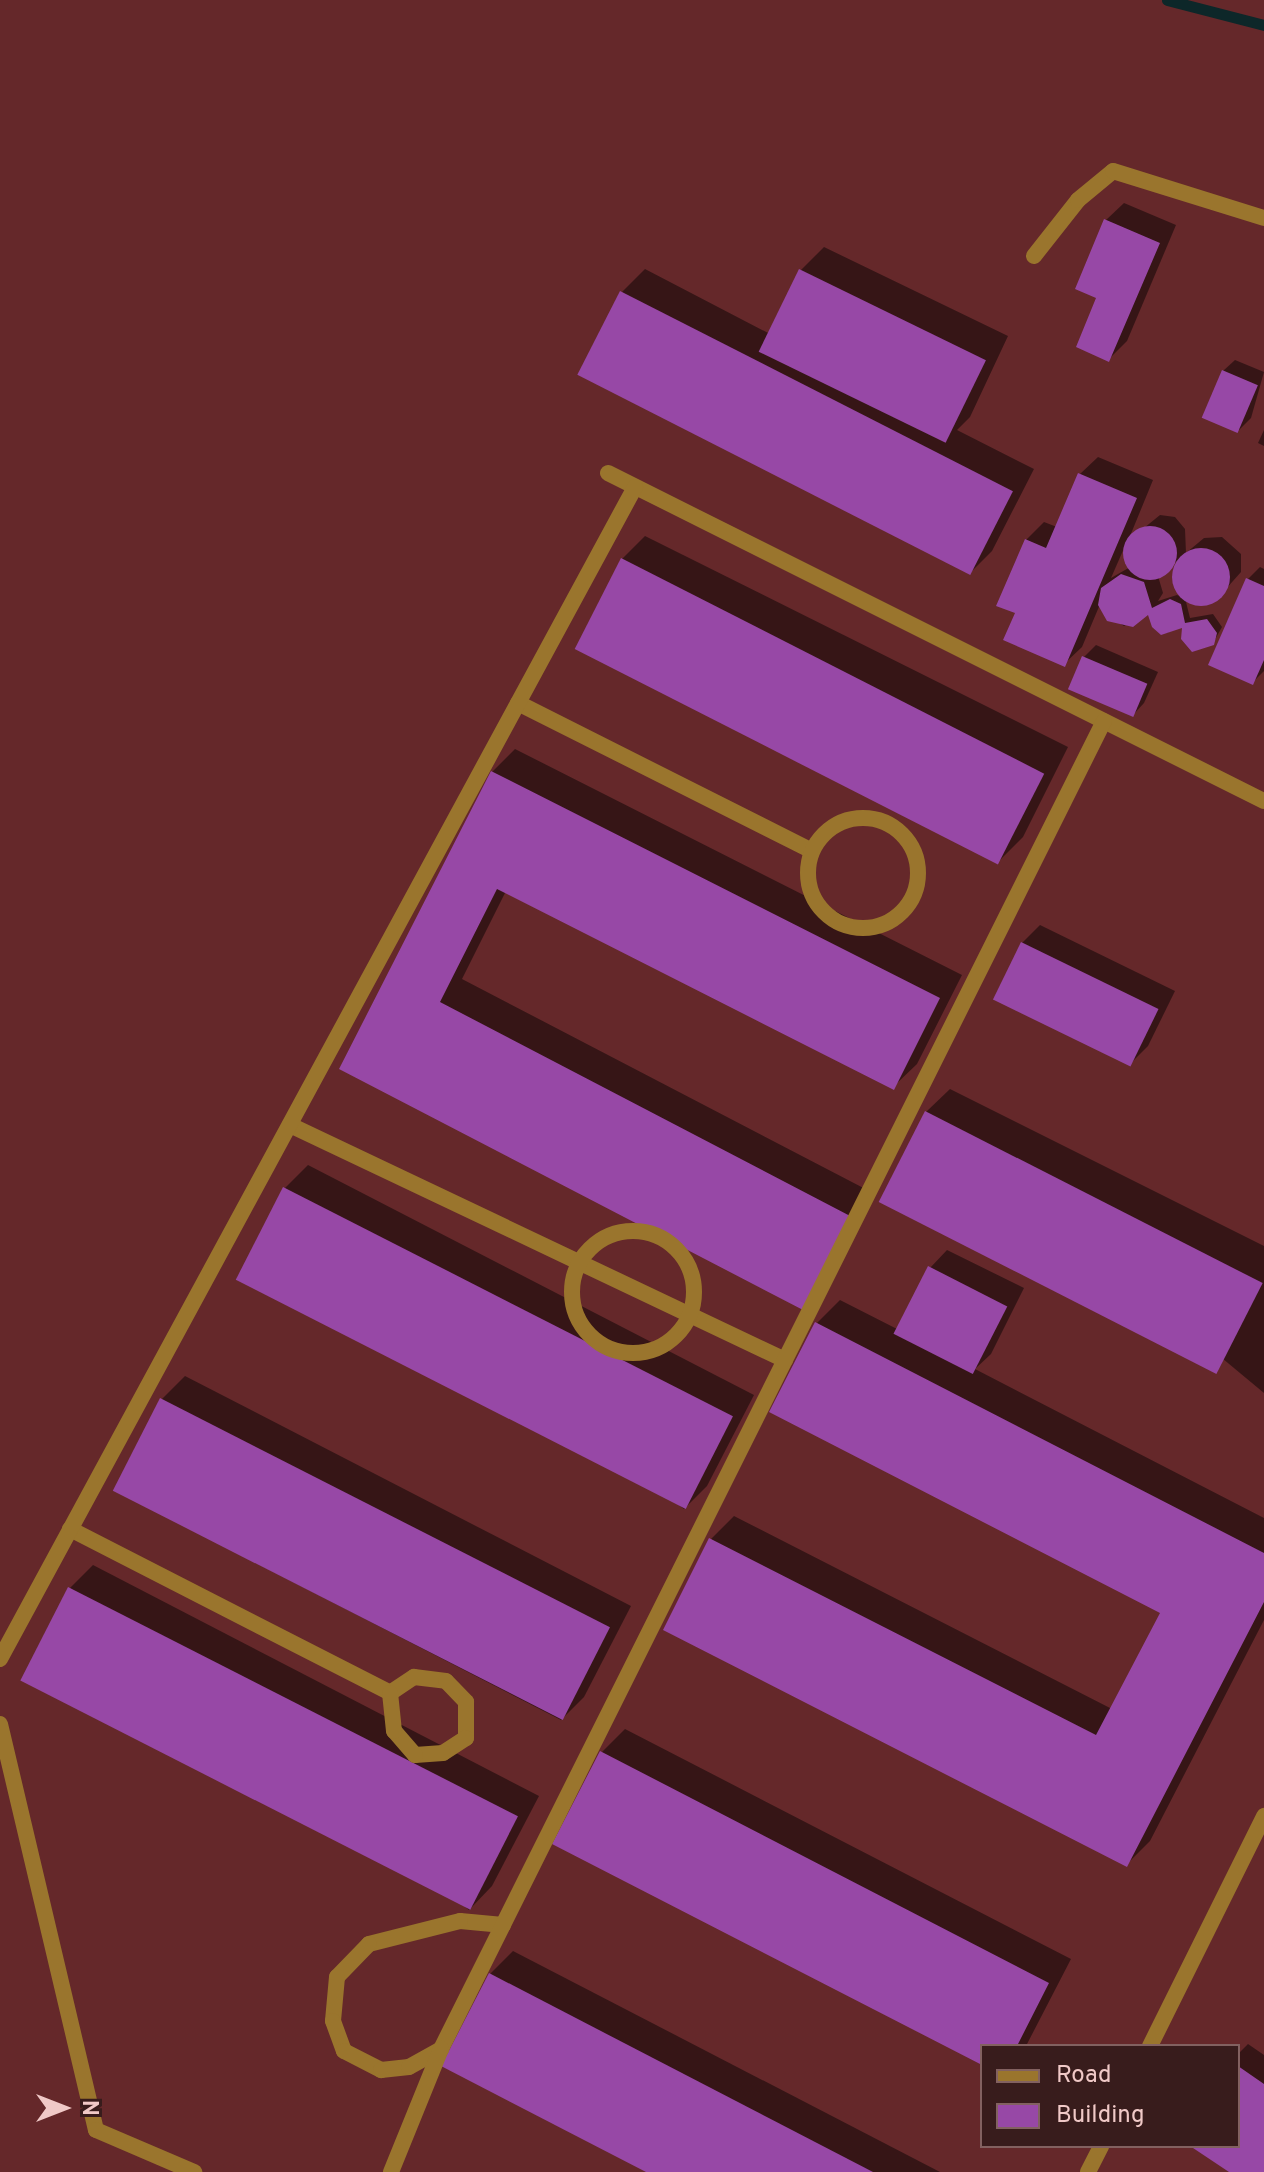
<!DOCTYPE html>
<style>
body{margin:0}
#map{position:relative;width:1264px;height:2172px;overflow:hidden;background:#65282a;font-family:Overpass,sans-serif}
div>[style]{position:absolute}
[style*='--x']{left:calc(var(--x)*1px);top:calc(var(--y)*1px);width:calc(var(--w)*1px);rotate:calc(var(--a)*1deg)}
.shadow>*{inset:0;background:#0007}
.stream>*{height:11px;margin:-5.5px;padding:0 5.5px;transform-origin:5.5px;border-radius:5.5px;background:#0d2729}
.building>*{inset:0;background:#9748a6;transform-origin:0 0}
.round{border-radius:50%}
.service>*{height:16px;margin:-8px;padding:0 8px;transform-origin:8px;border-radius:8px;background:#9a752d}
.service>.ring{margin:-8px;padding:0;box-sizing:content-box;background:none;border:16px solid #9a752d;border-radius:50%}
.minor>*{height:16px;margin:-8px;padding:0 8px;transform-origin:8px;border-radius:8px;background:#9a752d}
span{translate:-50% -50%;white-space:nowrap;text-align:center;line-height:1.15;-webkit-text-stroke:6px #381c1c;paint-order:stroke}
.legend{position:absolute;left:980px;top:2044px;width:260px;height:104px;box-sizing:border-box;background:#381c1c;border:2px solid #826160;margin:0;padding:10px 14px;list-style:none;font-size:24px;color:#f0c9c7}
.legend li{display:flex;align-items:center;gap:16px;height:40px}
.legend b{width:40px;border:2px solid #826160}
.north{position:absolute;left:24px;top:2068px;width:80px;height:80px;-webkit-text-stroke:6px #381c1c;paint-order:stroke;rotate:90deg;font-size:22px;font-weight:700;line-height:32px;text-align:center;color:#f0c9c7}
.north::after{content:'';display:block;margin:auto;width:28px;height:36px;background:#f0c9c7;clip-path:polygon(50% 0,100% 100%,50% 72%,0 100%)}
</style>
<div id="map">
<div class="shadow">
<div style="clip-path:polygon(1124px 203px,1176px 225px,1127px 341px,1109px 359px,1099px 297px,1106px 220px)"></div>
<div style="clip-path:polygon(824px 247px,1008px 336px,970px 417px,957px 430px,1034px 469px,992px 551px,969px 574px,622px 292px,645px 269px,770px 334px,801px 270px)"></div>
<div style="clip-path:polygon(1235px 360px,1264px 372px,1251px 418px,1239px 430px,1223px 371px)"></div>
<div style="clip-path:polygon(1264px 430px,1264px 446px,1258px 443px)"></div>
<div style="clip-path:polygon(evenodd,1098px 457px,1153px 480px,1128px 541px,1160px 515px,1175px 517px,1185px 529px,1186px 553px,1204px 538px,1222px 537px,1241px 554px,1241px 572px,1217px 599px,1186px 602px,1190px 618px,1213px 614px,1222px 627px,1213px 643px,1184px 624px,1167px 633px,1157px 630px,1149px 612px,1124px 626px,1103px 613px,1101px 602px,1082px 647px,1064px 664px,1017px 612px,1026px 540px,1044px 522px,1057px 527px,1080px 474px,1098px 457px,1125px 546px,1132px 566px,1111px 578px,1125px 546px,1098px 457px,1177px 561px,1176px 589px,1186px 599px,1177px 595px,1158px 601px,1163px 593px,1158px 576px,1177px 561px)"></div>
<div style="clip-path:polygon(645px 536px,1068px 747px,1023px 837px,1000px 860px,622px 559px)"></div>
<div style="clip-path:polygon(1260px 567px,1264px 569px,1264px 671px,1253px 682px,1248px 579px)"></div>
<div style="clip-path:polygon(1096px 645px,1158px 672px,1144px 703px,1133px 715px,1084px 657px)"></div>
<div style="clip-path:polygon(515px 749px,962px 975px,917px 1064px,893px 1087px,506px 891px,462px 979px,875px 1194px,827px 1285px,342px 1068px,492px 772px)"></div>
<div style="clip-path:polygon(1040px 925px,1175px 991px,1148px 1046px,1130px 1064px,1022px 943px)"></div>
<div style="clip-path:polygon(950px 1089px,1264px 1246px,1264px 1393px,926px 1112px)"></div>
<div style="clip-path:polygon(308px 1165px,754px 1395px,707px 1486px,684px 1509px,285px 1188px)"></div>
<div style="clip-path:polygon(947px 1250px,1024px 1288px,991px 1354px,975px 1369px,1264px 1518px,1264px 1620px,1150px 1841px,1126px 1865px,711px 1539px,734px 1516px,1112px 1709px,1163px 1612px,817px 1323px,840px 1300px,899px 1330px,930px 1268px)"></div>
<div style="clip-path:polygon(185px 1376px,631px 1606px,584px 1697px,561px 1720px,115px 1490px,162px 1399px)"></div>
<div style="clip-path:polygon(93px 1565px,539px 1796px,492px 1886px,469px 1910px,70px 1588px)"></div>
<div style="clip-path:polygon(625px 1729px,1071px 1959px,1026px 2046px,982px 2046px,982px 2063px,555px 1843px,602px 1752px)"></div>
<div style="clip-path:polygon(513px 1951px,940px 2172px,650px 2172px,490px 1974px)"></div>
<div style="clip-path:polygon(1248px 2044px,1264px 2055px,1264px 2172px,1233px 2172px,1194px 2146px,1238px 2146px,1238px 2054px)"></div>
</div>
<div class="stream">
<div style="--x:1167;--y:0;--w:100;--a:14.5"></div>
</div>
<div class="building">
<div style="clip-path:polygon(1104px 219px,1160px 243px,1109px 362px,1076px 347px,1096px 298px,1075px 289px)"></div>
<div style="left:799px;top:269px;width:208px;height:92px;rotate:26deg"></div>
<div style="left:620px;top:291px;width:441px;height:94px;rotate:27deg"></div>
<div style="left:1222px;top:370px;width:39px;height:52px;rotate:23deg"></div>
<div style="clip-path:polygon(1078px 473px,1137px 498px,1065px 667px,1003px 640px,1015px 613px,996px 606px,1025px 539px,1046px 548px)"></div>
<div class="round" style="left:1123px;top:526px;width:54px;height:54px"></div>
<div class="round" style="left:1172px;top:548px;width:58px;height:58px"></div>
<div style="left:621px;top:558px;width:475px;height:102px;rotate:27deg"></div>
<div style="clip-path:polygon(1121px 574px,1144px 582px,1152px 608px,1170px 599px,1181px 604px,1185px 623px,1207px 619px,1217px 633px,1214px 645px,1192px 652px,1181px 639px,1182px 628px,1161px 635px,1152px 627px,1148px 615px,1133px 627px,1107px 621px,1098px 605px,1101px 588px)"></div>
<div style="clip-path:polygon(1246px 578px,1264px 586px,1264px 660px,1253px 685px,1208px 665px)"></div>
<div style="left:1082px;top:656px;width:71px;height:36px;rotate:23deg"></div>
<div style="clip-path:polygon(491px 771px,940px 998px,894px 1090px,497px 889px,440px 1002px,854px 1218px,805px 1311px,339px 1069px)"></div>
<div style="left:1021px;top:942px;width:153px;height:64px;rotate:26deg"></div>
<div style="left:925px;top:1111px;width:379px;height:102px;rotate:27deg"></div>
<div style="left:283px;top:1187px;width:505px;height:104px;rotate:27deg"></div>
<div style="left:928px;top:1266px;width:89px;height:76px;rotate:27deg"></div>
<div style="clip-path:polygon(815px 1322px,1264px 1553px,1264px 1602px,1127px 1867px,663px 1630px,709px 1538px,1096px 1735px,1160px 1613px,769px 1412px)"></div>
<div style="left:160px;top:1398px;width:505px;height:104px;rotate:27deg"></div>
<div style="left:68px;top:1587px;width:505px;height:105px;rotate:27deg"></div>
<div style="clip-path:polygon(600px 1751px,1049px 1983px,1017px 2046px,982px 2046px,982px 2065px,552px 1844px)"></div>
<div style="clip-path:polygon(489px 1973px,873px 2172px,646px 2172px,441px 2066px)"></div>
<div style="clip-path:polygon(1238px 2066px,1264px 2084px,1264px 2172px,1229px 2172px,1190px 2146px,1238px 2146px)"></div>
</div>
<div class="service">
<div style="--x:608;--y:473;--w:733;--a:26.57"></div>
<div style="--x:518;--y:703;--w:329;--a:26.7"></div>
<div class="ring" style="left:808px;top:818px;width:94px;height:94px"></div>
<div style="--x:290;--y:1125;--w:548;--a:25.4"></div>
<div class="ring" style="left:572px;top:1231px;width:106px;height:106px"></div>
<div style="--x:70;--y:1529;--w:360;--a:27.1"></div>
<div style="--x:390;--y:1693;--w:29;--a:-34"></div>
<div style="--x:414;--y:1677;--w:32;--a:7"></div>
<div style="--x:446;--y:1681;--w:29;--a:46"></div>
<div style="--x:466;--y:1702;--w:36;--a:90"></div>
<div style="--x:466;--y:1738;--w:27;--a:147"></div>
<div style="--x:443;--y:1753;--w:28;--a:176"></div>
<div style="--x:415;--y:1755;--w:32;--a:-131"></div>
<div style="--x:394;--y:1731;--w:38;--a:-96"></div>
<div style="--x:0;--y:1659;--w:1333;--a:-61.55"></div>
<div style="--x:0;--y:1724;--w:417;--a:76.7"></div>
<div style="--x:96;--y:2130;--w:107;--a:23.2"></div>
<div style="--x:503;--y:1925;--w:43;--a:-174.7"></div>
<div style="--x:460;--y:1921;--w:94;--a:165.8"></div>
<div style="--x:369;--y:1944;--w:46;--a:134.1"></div>
<div style="--x:337;--y:1977;--w:44;--a:95.2"></div>
<div style="--x:333;--y:2021;--w:32;--a:70"></div>
<div style="--x:344;--y:2051;--w:42;--a:27.2"></div>
<div style="--x:381;--y:2070;--w:28;--a:-6"></div>
<div style="--x:409;--y:2067;--w:37;--a:-29"></div>
<div style="--x:441;--y:2049;--w:1484;--a:-63.47"></div>
<div style="--x:391;--y:2172;--w:133;--a:-67.9"></div>
</div>
<div class="minor">
<div style="--x:1034;--y:256;--w:71;--a:-51.8"></div>
<div style="--x:1078;--y:200;--w:45;--a:-39.6"></div>
<div style="--x:1113;--y:171;--w:158;--a:17.3"></div>
<div style="--x:1150;--y:2046;--w:257;--a:-63.6"></div>
<div style="--x:1088;--y:2172;--w:29;--a:-63"></div>
</div>
<ul class="legend">
<li><b style="height:10px;background:#9a752d"></b>Road</li>
<li><b style="height:22px;background:#9748a6"></b>Building</li>
</ul>
<div class="north">N</div>
</div>
